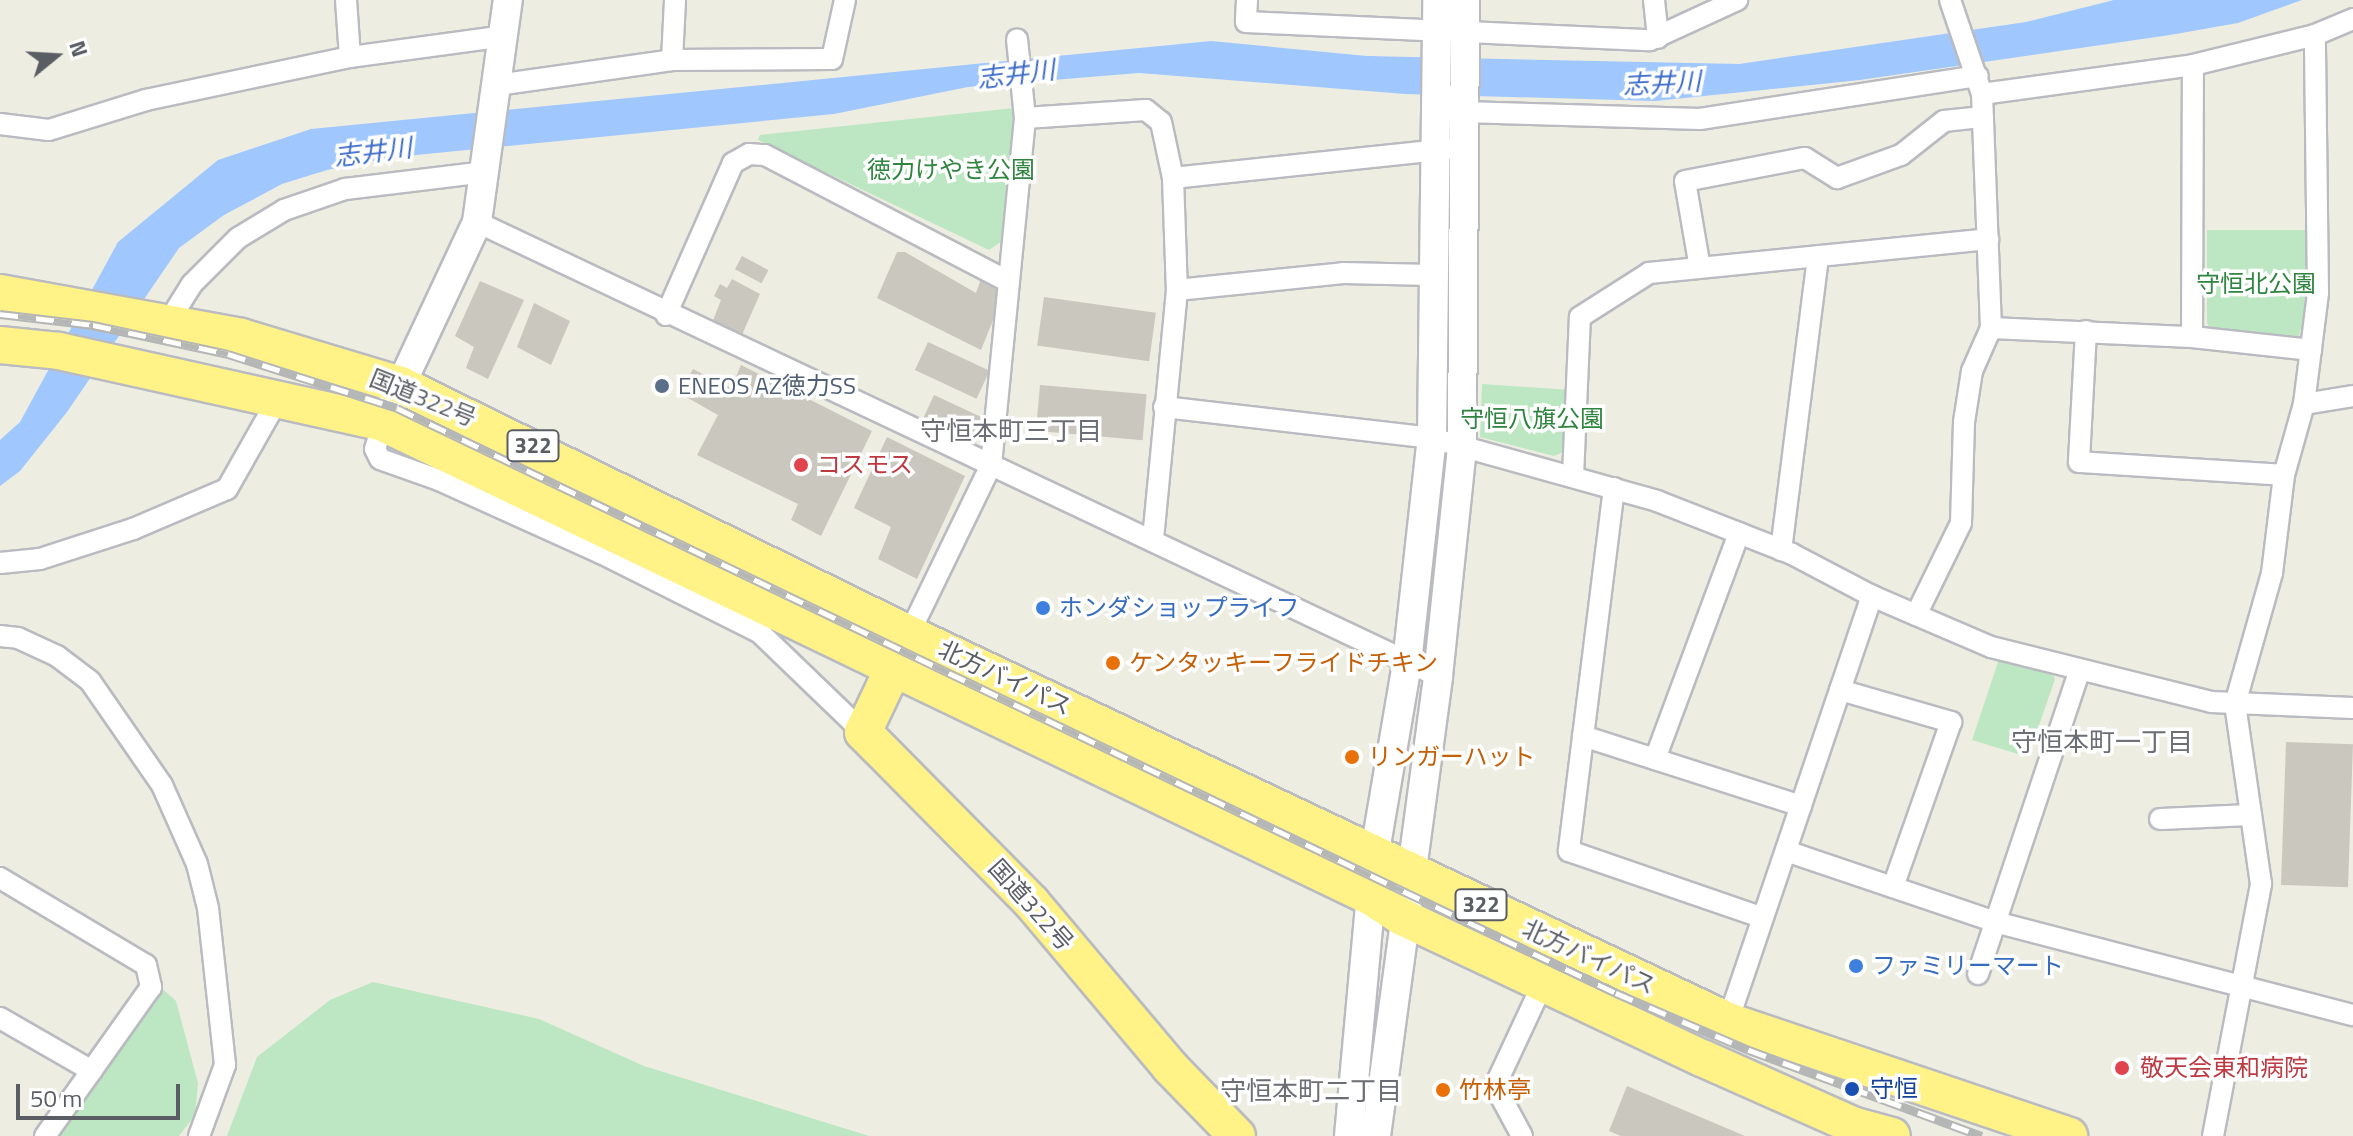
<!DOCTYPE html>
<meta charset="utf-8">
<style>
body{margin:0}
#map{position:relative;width:2353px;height:1136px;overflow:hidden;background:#eeede1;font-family:"Titillium Web","Noto Sans JP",sans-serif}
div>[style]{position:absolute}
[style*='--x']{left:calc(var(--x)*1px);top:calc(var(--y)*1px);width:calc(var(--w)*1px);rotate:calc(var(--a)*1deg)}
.green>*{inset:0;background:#bce7c2}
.water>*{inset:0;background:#a0c8ff}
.building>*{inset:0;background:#c9c7be;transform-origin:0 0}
.roads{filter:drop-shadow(2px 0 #b9bbc1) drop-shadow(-2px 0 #b9bbc1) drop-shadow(0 2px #b9bbc1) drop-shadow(0 -2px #b9bbc1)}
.street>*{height:20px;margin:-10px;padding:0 10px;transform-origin:10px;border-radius:10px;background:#fff}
.secondary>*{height:28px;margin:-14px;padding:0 14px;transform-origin:14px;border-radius:14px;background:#fff}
.highway>*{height:36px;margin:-18px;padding:0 18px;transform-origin:18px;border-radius:18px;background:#fff287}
.rail>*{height:9px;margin-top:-4.5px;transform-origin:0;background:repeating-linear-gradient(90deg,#fff 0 18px,#b5b6b6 0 36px);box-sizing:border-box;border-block:2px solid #b5b6b6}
.dots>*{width:22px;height:22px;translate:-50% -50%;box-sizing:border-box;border:4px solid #fff;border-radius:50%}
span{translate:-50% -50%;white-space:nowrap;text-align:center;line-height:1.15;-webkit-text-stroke:7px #fff;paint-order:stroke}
.shield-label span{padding:2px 6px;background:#fff;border:2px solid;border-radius:6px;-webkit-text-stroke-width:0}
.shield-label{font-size:22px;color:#5a5d63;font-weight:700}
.park-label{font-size:24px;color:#2f8540}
.service-label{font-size:24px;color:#4e5e75}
.left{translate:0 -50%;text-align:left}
.street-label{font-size:24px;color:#5a5d63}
.health-label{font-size:24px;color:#be3a42}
.shop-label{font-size:24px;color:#366cbe}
.food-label{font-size:24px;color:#c56008}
.transit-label{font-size:24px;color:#164399}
.water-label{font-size:26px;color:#3c6cc9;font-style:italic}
.neighbourhood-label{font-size:26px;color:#6b6e75}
.north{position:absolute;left:16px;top:16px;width:80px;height:80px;-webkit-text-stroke:6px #fff;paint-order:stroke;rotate:72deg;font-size:22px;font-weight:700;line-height:32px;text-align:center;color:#5a5d63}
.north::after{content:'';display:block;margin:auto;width:28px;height:36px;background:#5a5d63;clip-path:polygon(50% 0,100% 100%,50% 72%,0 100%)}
.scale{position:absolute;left:16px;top:1084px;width:164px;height:36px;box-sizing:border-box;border:4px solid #5a5d63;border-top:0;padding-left:10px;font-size:24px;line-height:28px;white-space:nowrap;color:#5a5d63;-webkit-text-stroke:6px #fff;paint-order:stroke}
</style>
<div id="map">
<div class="green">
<div style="clip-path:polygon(1014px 108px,1002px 241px,989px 250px,758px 140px,760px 135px)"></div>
<div style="clip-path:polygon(2207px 230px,2306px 230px,2306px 303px,2299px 337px,2214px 333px,2207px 323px)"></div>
<div style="clip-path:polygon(1482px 384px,1570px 390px,1570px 449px,1554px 456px,1480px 437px)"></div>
<div style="clip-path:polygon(2000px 656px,2050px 668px,2055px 679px,2028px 757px,1972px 740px)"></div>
<div style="clip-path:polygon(373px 982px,539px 1019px,644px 1066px,869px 1136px,227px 1136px,257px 1057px,330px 1000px)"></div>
<div style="clip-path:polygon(158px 985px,176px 1001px,198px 1083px,195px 1115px,179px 1136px,55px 1136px)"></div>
</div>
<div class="water">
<div style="clip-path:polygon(2114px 0,2302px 0,2238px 23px,2170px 35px,1860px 80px,1655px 101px,1405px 94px,1139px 73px,968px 87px,834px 114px,386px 158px,327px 170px,282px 184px,224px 215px,179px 248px,67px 412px,20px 471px,0 486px,0 440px,20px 422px,118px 242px,218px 160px,311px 129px,1211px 41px,1367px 56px,1739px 64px,2026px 22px)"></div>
</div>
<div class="building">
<div style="clip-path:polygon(897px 252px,905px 252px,976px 293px,983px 273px,1000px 282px,997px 290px,1004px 293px,981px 350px,877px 298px)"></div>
<div style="left:742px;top:256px;width:30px;height:15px;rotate:28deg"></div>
<div style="clip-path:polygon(732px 279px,760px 294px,741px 337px,712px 323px,721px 300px,714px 296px,720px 284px,727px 288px)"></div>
<div style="clip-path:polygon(480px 281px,524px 300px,488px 379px,466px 368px,474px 347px,455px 336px)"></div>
<div style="left:1044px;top:297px;width:113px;height:49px;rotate:8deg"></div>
<div style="clip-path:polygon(534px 303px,570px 321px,551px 365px,517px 347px)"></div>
<div style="left:928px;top:342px;width:68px;height:31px;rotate:25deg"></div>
<div style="clip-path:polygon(741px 365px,872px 431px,821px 536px,791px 520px,798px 504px,697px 455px,718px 415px,679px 393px,693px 369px,731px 388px)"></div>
<div style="left:1040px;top:385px;width:107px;height:46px;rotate:5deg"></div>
<div style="left:934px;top:395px;width:54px;height:28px;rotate:25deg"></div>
<div style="clip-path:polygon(887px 437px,965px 476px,917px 579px,878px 559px,891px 527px,854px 508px)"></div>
<div style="left:2286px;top:742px;width:67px;height:143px;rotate:2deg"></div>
<div style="clip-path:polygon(1627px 1086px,1745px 1136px,1621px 1136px,1609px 1131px)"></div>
</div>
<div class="roads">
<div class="street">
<div style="--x:346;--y:0;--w:57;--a:86"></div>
<div style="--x:1247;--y:0;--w:22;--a:93"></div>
<div style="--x:1246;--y:22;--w:404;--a:2.6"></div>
<div style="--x:1650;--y:40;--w:96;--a:-24.7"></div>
<div style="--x:1654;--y:0;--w:38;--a:84"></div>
<div style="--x:1950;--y:0;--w:99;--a:71.2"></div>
<div style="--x:1982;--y:94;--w:234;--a:87.8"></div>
<div style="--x:672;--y:60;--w:60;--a:-87.1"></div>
<div style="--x:497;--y:85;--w:177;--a:-8.1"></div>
<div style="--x:672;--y:60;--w:160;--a:-0.4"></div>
<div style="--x:832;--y:59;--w:60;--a:-77.6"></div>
<div style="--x:1982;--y:94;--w:213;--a:-7.8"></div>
<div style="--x:2193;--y:65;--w:126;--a:-13.8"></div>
<div style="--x:2315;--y:35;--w:41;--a:-22.8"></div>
<div style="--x:1463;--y:112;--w:237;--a:1.7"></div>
<div style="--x:1700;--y:119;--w:281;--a:-8.8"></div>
<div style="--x:1025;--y:118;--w:121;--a:-3.8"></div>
<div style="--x:1146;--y:110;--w:19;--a:39"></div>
<div style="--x:1161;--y:122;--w:57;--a:77.9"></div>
<div style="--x:1173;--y:178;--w:112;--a:88"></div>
<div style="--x:1177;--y:290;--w:252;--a:95.5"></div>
<div style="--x:0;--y:124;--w:49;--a:7"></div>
<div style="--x:49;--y:130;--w:102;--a:-17.2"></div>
<div style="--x:146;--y:100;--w:208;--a:-11.9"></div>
<div style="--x:350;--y:57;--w:156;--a:-7.7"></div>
<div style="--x:1173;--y:178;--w:276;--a:-6"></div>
<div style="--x:477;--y:222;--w:1063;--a:25.29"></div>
<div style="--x:1700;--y:268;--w:88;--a:-99.8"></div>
<div style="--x:1685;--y:181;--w:122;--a:-10.9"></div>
<div style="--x:1805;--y:158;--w:38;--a:32"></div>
<div style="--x:1837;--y:178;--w:68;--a:-19.8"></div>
<div style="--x:1901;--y:155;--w:55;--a:-38.3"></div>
<div style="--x:1944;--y:121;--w:39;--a:-6"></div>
<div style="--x:1177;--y:290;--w:167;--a:-5.8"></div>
<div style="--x:1343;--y:273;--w:89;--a:1.3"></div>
<div style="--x:666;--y:315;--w:166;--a:-66.2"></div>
<div style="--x:733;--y:163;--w:18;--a:-29"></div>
<div style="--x:749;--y:154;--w:16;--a:4"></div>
<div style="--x:765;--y:155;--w:275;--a:27.5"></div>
<div style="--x:167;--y:324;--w:47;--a:-58"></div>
<div style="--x:192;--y:284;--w:65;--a:-45"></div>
<div style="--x:238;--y:238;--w:54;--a:-31.3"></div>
<div style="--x:284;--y:210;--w:65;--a:-19"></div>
<div style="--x:345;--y:189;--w:142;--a:-6.9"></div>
<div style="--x:2086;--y:331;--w:131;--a:93.1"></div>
<div style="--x:2079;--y:462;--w:205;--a:3.6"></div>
<div style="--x:2192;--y:337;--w:272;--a:-89.8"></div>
<div style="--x:2304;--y:404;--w:50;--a:-9.3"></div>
<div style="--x:1164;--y:407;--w:270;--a:6.6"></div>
<div style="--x:1432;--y:438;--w:234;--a:15.6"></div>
<div style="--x:1657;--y:501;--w:145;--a:21.4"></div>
<div style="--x:1792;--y:554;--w:90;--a:27.7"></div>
<div style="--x:1872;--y:596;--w:129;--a:23.2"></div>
<div style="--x:1991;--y:647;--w:227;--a:14"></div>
<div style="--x:2211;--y:702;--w:142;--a:2.4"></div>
<div style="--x:383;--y:423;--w:27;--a:107"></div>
<div style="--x:375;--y:449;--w:11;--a:63"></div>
<div style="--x:380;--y:459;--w:63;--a:19.6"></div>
<div style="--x:439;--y:480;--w:178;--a:24.3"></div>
<div style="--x:601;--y:553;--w:177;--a:26.6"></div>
<div style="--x:759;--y:632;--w:144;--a:43.9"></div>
<div style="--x:1573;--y:476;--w:159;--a:-87.5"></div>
<div style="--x:1580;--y:317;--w:82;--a:-32.5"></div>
<div style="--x:1649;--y:273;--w:341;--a:-5.7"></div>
<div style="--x:1614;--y:488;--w:366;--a:97.1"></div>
<div style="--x:1569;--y:851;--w:203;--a:19"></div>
<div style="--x:1781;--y:550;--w:296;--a:-82.8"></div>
<div style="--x:0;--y:563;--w:40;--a:-5.7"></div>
<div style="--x:40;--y:559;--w:98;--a:-17.9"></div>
<div style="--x:133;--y:529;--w:102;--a:-23.1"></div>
<div style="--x:227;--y:489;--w:106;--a:-60.5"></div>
<div style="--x:1916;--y:615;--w:102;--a:-63.9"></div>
<div style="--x:1961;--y:523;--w:101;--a:-88.3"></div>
<div style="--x:1964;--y:422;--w:52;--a:-81.1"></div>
<div style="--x:1972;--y:371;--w:47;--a:-66.2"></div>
<div style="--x:1991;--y:328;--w:201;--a:2.6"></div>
<div style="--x:2192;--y:337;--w:120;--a:6.2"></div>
<div style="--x:909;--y:634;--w:188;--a:-64.1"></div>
<div style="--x:991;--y:465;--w:349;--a:-84.4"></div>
<div style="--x:1025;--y:118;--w:79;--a:-95.8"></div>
<div style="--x:0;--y:636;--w:18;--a:6"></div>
<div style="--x:18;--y:638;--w:43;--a:24.8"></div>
<div style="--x:57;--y:656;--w:41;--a:37.1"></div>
<div style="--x:90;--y:681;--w:126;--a:55.3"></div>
<div style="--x:162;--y:785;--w:86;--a:66.1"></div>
<div style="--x:197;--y:864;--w:45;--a:76"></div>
<div style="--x:208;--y:908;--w:158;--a:83.8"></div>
<div style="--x:225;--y:1065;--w:76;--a:110.1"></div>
<div style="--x:1840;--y:690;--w:116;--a:16.1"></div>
<div style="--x:1951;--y:722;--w:175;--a:109.4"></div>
<div style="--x:1583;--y:736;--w:229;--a:17.8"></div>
<div style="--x:1655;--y:759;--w:241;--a:-69.6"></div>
<div style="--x:2160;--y:819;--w:91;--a:-2.5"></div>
<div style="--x:1786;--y:851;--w:225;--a:18.7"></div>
<div style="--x:1999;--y:923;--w:366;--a:14.6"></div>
<div style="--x:0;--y:878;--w:170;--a:30.8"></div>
<div style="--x:146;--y:965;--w:23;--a:77"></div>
<div style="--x:151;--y:987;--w:183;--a:125.4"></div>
<div style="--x:1978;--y:974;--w:321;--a:-71.5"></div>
<div style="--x:0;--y:1018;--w:106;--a:29.9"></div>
<div style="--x:1728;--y:1021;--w:449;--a:-71.3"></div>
<div style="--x:1522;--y:1136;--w:57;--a:-118.4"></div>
<div style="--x:1495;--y:1086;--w:114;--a:-65"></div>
<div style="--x:2213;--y:1136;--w:257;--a:-79.2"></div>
<div style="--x:2261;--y:884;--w:182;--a:-98.2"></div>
<div style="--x:2235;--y:704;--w:136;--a:-74.2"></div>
<div style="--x:2272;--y:573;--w:99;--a:-83"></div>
<div style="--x:2284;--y:475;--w:74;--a:-74.3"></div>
<div style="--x:2304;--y:404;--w:112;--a:-82.8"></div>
<div style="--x:2318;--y:293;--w:258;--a:-90.7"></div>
</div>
<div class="secondary">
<div style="--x:383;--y:423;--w:222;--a:-64.9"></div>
<div style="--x:477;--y:222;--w:224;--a:-82.1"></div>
<div style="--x:1349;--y:1136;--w:286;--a:-84.8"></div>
<div style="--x:1375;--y:851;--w:191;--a:-80.3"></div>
<div style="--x:1407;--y:663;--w:226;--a:-83.7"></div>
<div style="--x:1432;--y:438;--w:438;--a:-89.3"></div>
<div style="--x:1376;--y:1136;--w:464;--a:-82.3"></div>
<div style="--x:1438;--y:676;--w:230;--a:-84"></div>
<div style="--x:1462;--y:447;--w:447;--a:-89.6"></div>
</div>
<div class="highway">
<div style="--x:0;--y:293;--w:245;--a:10.3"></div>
<div style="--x:241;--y:337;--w:167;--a:16.7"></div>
<div style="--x:401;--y:385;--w:566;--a:26.11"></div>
<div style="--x:909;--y:634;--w:906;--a:25.29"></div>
<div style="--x:1728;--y:1021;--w:360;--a:18.6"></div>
<div style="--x:0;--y:345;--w:59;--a:5.8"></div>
<div style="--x:59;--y:351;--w:332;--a:12.5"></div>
<div style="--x:383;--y:423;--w:1096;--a:25.63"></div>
<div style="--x:1371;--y:897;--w:37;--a:33"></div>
<div style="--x:1402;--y:917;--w:331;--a:25.2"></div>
<div style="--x:1702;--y:1058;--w:167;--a:24"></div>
<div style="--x:1855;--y:1126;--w:38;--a:15"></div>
<div style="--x:902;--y:650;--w:91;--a:115.4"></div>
<div style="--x:863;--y:732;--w:240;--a:45.3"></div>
<div style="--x:1032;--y:903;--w:214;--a:49.9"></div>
<div style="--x:1170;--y:1067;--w:96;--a:45.8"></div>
</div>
</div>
<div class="rail">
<div style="--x:0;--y:314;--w:94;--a:6.7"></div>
<div style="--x:93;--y:325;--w:138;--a:12.1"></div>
<div style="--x:228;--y:354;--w:177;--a:17.7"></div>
<div style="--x:397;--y:408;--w:1352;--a:25.64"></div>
<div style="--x:1616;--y:993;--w:145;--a:23.2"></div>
<div style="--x:1749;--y:1050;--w:248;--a:20.3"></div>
</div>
<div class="dots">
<div style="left:662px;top:386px;background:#5c6f8a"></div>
<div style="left:801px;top:465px;background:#e0444e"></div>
<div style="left:1043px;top:608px;background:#3f7fe0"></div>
<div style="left:1113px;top:663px;background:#e8710a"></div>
<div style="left:1352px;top:757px;background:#e8710a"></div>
<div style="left:1856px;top:966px;background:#3f7fe0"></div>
<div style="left:2122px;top:1068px;background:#e0444e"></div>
<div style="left:1852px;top:1089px;background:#1a4fb4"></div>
<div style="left:1443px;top:1090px;background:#e8710a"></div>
</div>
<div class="shield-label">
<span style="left:533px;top:446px">322</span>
<span style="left:1481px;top:905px">322</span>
</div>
<div class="park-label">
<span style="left:951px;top:170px">徳力けやき公園</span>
<span style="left:2256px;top:284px">守恒北公園</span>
<span style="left:1532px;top:419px">守恒八旗公園</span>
</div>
<div class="service-label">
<span class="left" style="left:678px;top:386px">ENEOS AZ徳力SS</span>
</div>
<div class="street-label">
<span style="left:423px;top:398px;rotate:22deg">国道322号</span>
<span style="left:1005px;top:678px;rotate:25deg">北方バイパス</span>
<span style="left:1031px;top:905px;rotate:48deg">国道322号</span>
<span style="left:1589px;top:957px;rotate:25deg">北方バイパス</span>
</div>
<div class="health-label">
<span class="left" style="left:817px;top:465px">コスモス</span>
<span class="left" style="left:2140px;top:1068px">敬天会東和病院</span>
</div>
<div class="shop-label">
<span class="left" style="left:1059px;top:608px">ホンダショップライフ</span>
<span class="left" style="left:1872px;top:966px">ファミリーマート</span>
</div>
<div class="food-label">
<span class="left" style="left:1129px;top:663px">ケンタッキーフライドチキン</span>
<span class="left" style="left:1368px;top:757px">リンガーハット</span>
<span class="left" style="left:1459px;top:1090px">竹林亭</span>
</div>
<div class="transit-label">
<span class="left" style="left:1870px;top:1089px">守恒</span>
</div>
<div class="water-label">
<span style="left:1016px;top:74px;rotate:-7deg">志井川</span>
<span style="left:1662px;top:83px;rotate:-3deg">志井川</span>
<span style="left:373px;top:152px;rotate:-7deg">志井川</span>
</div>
<div class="neighbourhood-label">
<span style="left:1011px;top:431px">守恒本町三丁目</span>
<span style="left:2102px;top:742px">守恒本町一丁目</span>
<span style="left:1311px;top:1091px">守恒本町二丁目</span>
</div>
<div class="north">N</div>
<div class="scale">50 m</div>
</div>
